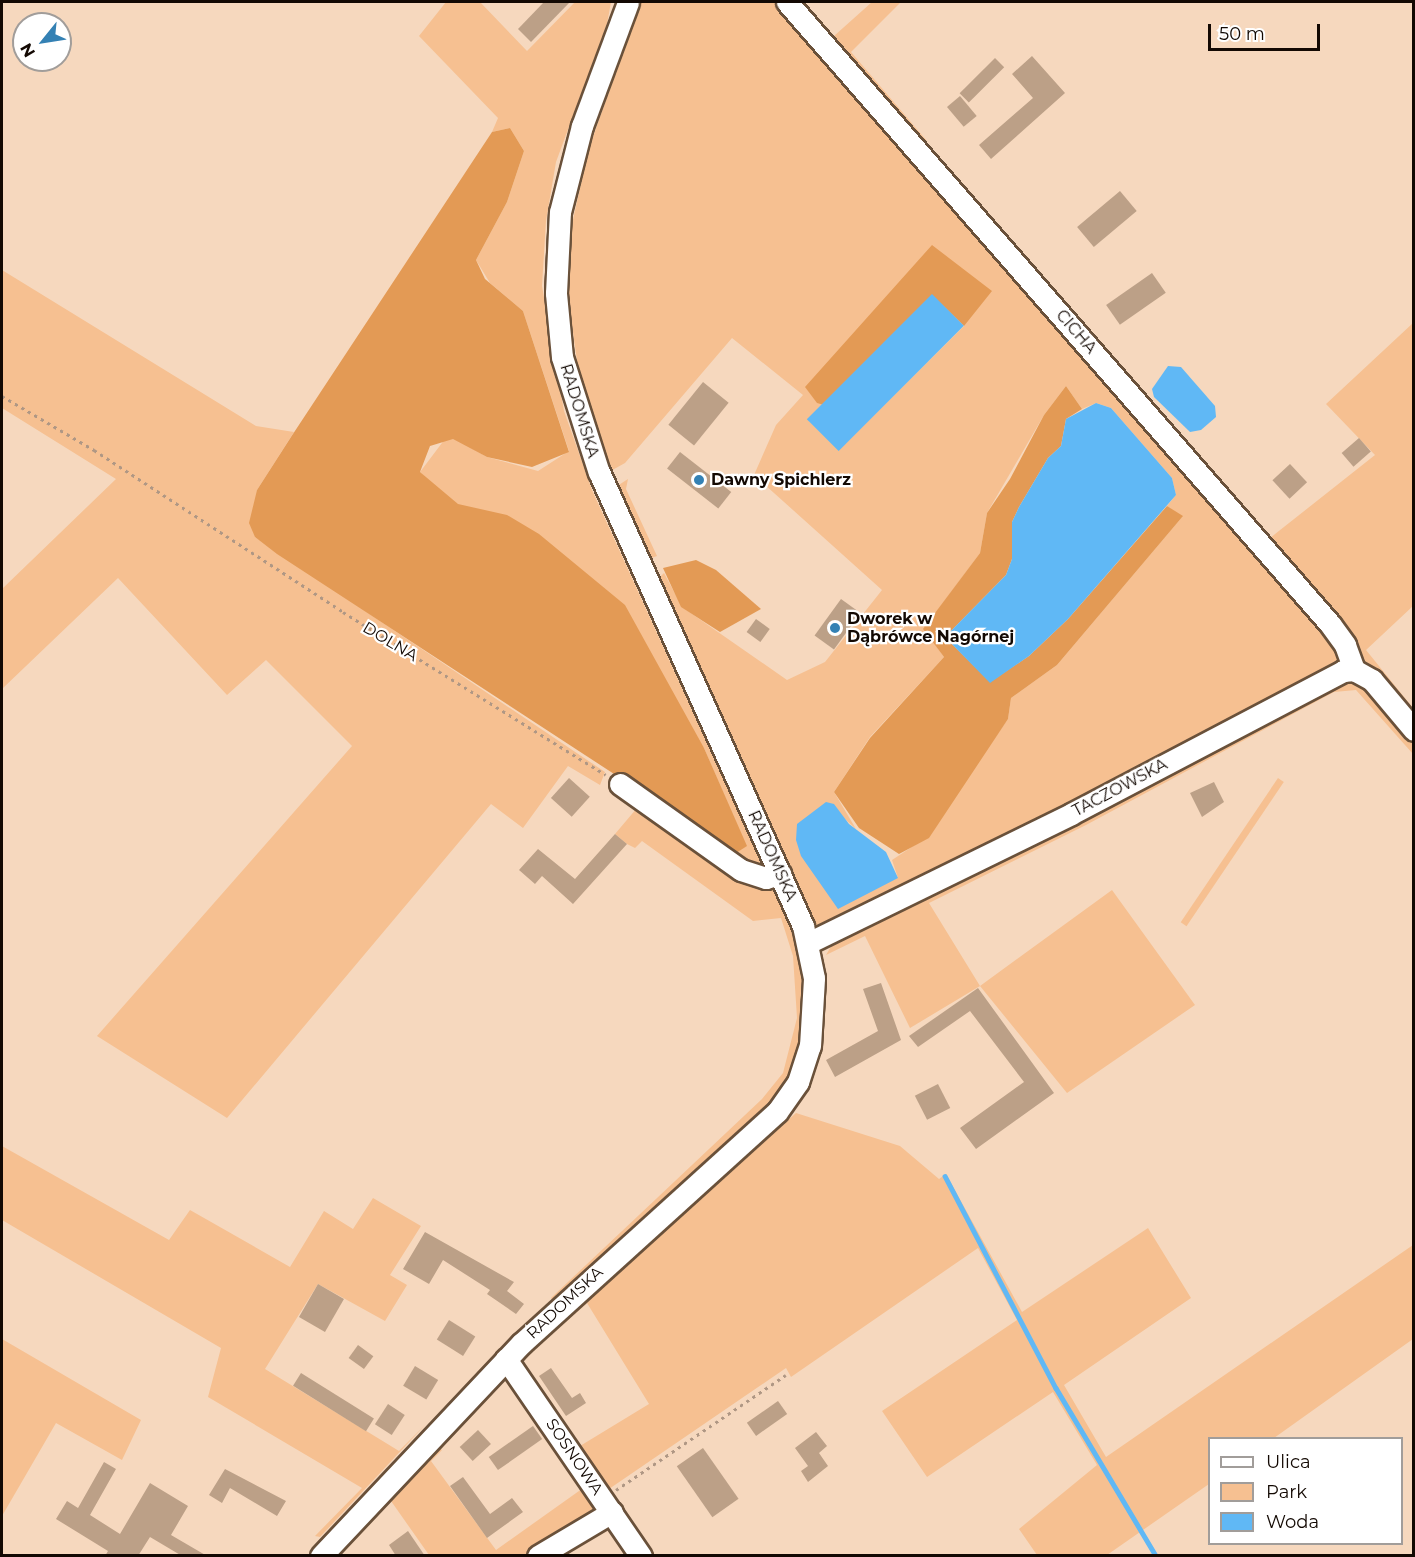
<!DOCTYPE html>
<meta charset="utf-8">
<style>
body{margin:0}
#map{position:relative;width:1415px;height:1557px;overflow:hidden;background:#f6d8be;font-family:Montserrat,sans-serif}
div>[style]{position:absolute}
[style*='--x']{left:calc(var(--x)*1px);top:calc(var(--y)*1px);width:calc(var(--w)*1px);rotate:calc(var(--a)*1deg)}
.green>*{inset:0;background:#f6c091;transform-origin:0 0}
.forest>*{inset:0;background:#e39a55}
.water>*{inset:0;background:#60b8f5;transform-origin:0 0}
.stream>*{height:4.5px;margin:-2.25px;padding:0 2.25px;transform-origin:2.25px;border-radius:2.25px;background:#60b8f5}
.building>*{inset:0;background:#bca087;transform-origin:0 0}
.path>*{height:3px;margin-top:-1.5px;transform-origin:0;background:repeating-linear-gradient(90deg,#af9784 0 3px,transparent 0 7.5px)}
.roads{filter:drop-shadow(2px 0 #6a513a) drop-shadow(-2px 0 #6a513a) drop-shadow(0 2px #6a513a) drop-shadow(0 -2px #6a513a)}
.minor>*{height:21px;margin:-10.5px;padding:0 10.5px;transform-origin:10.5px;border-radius:10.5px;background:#fff}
.dots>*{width:16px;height:16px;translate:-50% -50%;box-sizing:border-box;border:3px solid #fff;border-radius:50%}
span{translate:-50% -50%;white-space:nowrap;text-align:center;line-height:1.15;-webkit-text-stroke:4.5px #fff;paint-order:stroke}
.street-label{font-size:16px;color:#130903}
.poi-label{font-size:16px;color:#130903;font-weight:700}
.left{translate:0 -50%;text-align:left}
.frame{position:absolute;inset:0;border:3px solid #130903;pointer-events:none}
.legend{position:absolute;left:1208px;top:1437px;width:195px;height:108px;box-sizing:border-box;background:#fff;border:2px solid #a19d9a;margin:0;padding:8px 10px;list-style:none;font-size:18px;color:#130903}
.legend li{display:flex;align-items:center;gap:12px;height:30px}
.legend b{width:30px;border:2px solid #a19d9a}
.north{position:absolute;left:12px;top:12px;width:60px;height:60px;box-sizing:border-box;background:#fff;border:2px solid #a19d9a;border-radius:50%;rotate:240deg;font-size:16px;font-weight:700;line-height:24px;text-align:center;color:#130903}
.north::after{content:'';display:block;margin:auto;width:21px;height:27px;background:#3481b4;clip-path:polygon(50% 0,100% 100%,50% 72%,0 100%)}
.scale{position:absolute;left:1208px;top:24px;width:112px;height:27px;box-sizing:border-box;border:3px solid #130903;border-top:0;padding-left:8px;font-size:18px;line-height:21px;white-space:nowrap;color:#130903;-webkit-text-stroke:4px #fff;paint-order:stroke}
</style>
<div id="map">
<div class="green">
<div style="clip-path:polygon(446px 2px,480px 2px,527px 51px,575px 2px,611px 2px,607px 24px,556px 162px,546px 221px,542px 286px,564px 411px,592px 490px,764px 869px,733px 855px,746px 846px,704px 748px,420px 472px,448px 435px,487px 457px,538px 471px,569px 451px,523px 311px,490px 283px,476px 260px,507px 202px,524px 151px,510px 128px,492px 132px,498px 118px,419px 36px)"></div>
<div style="clip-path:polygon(evenodd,641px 2px,775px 2px,1325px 627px,1343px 662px,821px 929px,813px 927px,656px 581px,664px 573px,682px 607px,787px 680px,825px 662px,882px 590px,754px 475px,776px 425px,803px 395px,732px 338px,625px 463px,607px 473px,583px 403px,566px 283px,572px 224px,589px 148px,641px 2px,932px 294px,967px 317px,964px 326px,839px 450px,809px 421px,932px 294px,641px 2px,1066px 386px,1082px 409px,1096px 403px,1111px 408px,1172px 478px,1176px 495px,1167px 506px,1182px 517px,1057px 665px,1011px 698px,1008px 719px,924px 839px,892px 860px,898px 878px,826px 802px,856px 829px,834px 792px,870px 737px,944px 657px,924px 629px,980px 553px,987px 513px,1044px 415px,1066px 386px)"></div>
<div style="clip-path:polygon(795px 2px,804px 2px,834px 36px,872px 2px,901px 2px,851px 52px,927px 141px,910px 132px)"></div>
<div style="clip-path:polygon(2px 270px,256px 426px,294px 432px,257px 490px,255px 537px,605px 772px,600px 785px,568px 766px,523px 828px,491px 804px,227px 1118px,97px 1036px,352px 746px,266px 660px,227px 695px,118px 578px,2px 689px,2px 589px,116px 479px,2px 408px)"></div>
<div style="clip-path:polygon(1413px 323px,1413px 606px,1366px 650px,1413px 708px,1413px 721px,1361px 664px,1265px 542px,1375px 455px,1326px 404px)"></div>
<div style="clip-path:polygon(628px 479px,626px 489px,657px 556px,646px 560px,614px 488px)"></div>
<div style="clip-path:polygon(1348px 679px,1359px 681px,1388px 710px,1413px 741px,1413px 754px,1356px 690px,1334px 692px,1086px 825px,929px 903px,980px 986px,1112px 890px,1195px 1005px,1067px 1093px,980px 986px,910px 1028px,865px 936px,826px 955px,833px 943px)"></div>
<div style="left:1278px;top:778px;width:7px;height:174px;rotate:34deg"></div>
<div style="clip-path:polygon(637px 808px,778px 884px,793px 919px,807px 991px,797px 1065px,772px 1104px,555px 1303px,551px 1298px,762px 1099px,783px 1073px,797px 1018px,793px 956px,781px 918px,753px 921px,642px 841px,635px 848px,627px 844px,615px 834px)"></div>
<div style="clip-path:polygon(796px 1113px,900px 1146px,939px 1179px,946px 1174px,1022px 1312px,1148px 1228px,1191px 1298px,1064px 1385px,1106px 1457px,1413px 1245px,1413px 1339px,1274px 1438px,1210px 1438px,1209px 1484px,1107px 1555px,1037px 1555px,1019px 1529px,1097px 1465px,1053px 1392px,927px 1477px,882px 1411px,1017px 1320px,978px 1248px,791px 1377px,786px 1368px,609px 1489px,580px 1446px,649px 1404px,587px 1303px,561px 1326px,559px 1323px)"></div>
<div style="clip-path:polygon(2px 1146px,169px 1240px,190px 1210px,290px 1267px,324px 1211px,353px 1229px,373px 1198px,421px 1226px,390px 1275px,407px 1285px,385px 1321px,318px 1284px,265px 1369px,399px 1451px,426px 1424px,320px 1537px,315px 1536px,362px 1488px,208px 1397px,221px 1348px,2px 1220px)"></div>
<div style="clip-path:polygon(2px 1339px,141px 1420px,122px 1460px,56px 1423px,2px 1516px)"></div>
<div style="clip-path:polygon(434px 1445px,442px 1450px,431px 1461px,496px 1550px,586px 1486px,604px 1505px,531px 1556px,429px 1555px,391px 1501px,373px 1519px,369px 1515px,404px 1477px,410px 1480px,421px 1470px,417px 1462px)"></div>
</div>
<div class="forest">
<div style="clip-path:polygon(510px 128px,524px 151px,507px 202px,476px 260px,485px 279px,523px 311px,569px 452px,532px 467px,487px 457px,453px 439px,430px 446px,420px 472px,458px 504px,507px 515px,539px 534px,625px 605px,704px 748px,747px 846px,733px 855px,729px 849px,277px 554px,255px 537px,249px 523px,257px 490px,291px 437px,492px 132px)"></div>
<div style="clip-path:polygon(932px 245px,992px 291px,964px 326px,932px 295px,824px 405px,817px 403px,805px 387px)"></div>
<div style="clip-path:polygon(1066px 386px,1082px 409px,1066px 419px,1061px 446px,1048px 458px,1019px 507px,1012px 522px,1012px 559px,1006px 575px,945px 637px,990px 682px,1029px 656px,1068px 619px,1167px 506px,1183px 516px,1057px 665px,1011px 698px,1008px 719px,929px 838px,899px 854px,859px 828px,834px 792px,870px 738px,944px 657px,923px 629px,980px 553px,987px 513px,1010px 479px,1044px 415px)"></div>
<div style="clip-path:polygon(696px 560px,716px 570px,761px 609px,720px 632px,681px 607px,663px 568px)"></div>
</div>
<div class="water">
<div style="left:932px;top:294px;width:45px;height:177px;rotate:45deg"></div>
<div style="clip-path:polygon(1168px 366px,1181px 367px,1215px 406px,1216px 417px,1201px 430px,1190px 432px,1154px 397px,1152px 389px)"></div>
<div style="clip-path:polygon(1096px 403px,1111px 408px,1172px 478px,1176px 495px,1068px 619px,1029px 656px,990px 683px,945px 637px,1006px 575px,1012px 559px,1012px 522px,1019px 507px,1048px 458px,1061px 446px,1066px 419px)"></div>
<div style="clip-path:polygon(826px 802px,834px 804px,849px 824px,886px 852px,898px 878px,838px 909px,801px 856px,796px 840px,797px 824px)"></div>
</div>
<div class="stream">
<div style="--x:945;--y:1176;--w:239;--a:62.4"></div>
<div style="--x:1056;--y:1388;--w:196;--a:59.2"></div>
</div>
<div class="building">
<div style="clip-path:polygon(544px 2px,570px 2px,531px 42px,518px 29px)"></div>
<div style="clip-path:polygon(1032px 56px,1065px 93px,991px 159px,979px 145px,1033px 98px,1012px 74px)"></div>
<div style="left:995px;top:58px;width:13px;height:50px;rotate:45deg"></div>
<div style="left:960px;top:96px;width:26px;height:17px;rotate:50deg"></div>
<div style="left:1120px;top:191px;width:26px;height:56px;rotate:50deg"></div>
<div style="left:1152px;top:273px;width:24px;height:56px;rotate:55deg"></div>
<div style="left:703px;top:382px;width:33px;height:55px;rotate:39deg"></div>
<div style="left:1359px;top:438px;width:18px;height:23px;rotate:49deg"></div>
<div style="left:680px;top:452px;width:65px;height:21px;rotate:38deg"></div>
<div style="left:1290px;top:464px;width:25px;height:24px;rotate:47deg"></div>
<div style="left:841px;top:599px;width:24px;height:45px;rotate:36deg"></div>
<div style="left:756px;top:619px;width:17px;height:16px;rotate:36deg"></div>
<div style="left:569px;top:778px;width:28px;height:27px;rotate:42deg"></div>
<div style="clip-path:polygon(1214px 782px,1224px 802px,1202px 817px,1190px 793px)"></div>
<div style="clip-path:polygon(615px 834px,627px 844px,573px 904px,542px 876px,535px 884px,519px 870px,538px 849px,575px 879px)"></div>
<div style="clip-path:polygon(881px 983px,901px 1040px,835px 1077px,826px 1060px,878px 1031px,863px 989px)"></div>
<div style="clip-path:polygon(978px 988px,1054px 1093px,976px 1149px,960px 1128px,1024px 1082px,970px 1011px,918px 1047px,909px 1036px)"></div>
<div style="left:938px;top:1084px;width:27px;height:26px;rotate:63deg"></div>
<div style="clip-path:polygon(425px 1232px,514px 1282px,507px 1291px,524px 1304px,516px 1314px,487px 1294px,490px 1290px,443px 1260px,429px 1284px,403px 1269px)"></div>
<div style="left:318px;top:1284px;width:30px;height:38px;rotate:30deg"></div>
<div style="left:449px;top:1320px;width:31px;height:23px;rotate:32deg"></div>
<div style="left:358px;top:1345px;width:19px;height:16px;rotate:36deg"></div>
<div style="left:415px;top:1366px;width:27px;height:23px;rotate:31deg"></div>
<div style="clip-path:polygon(551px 1368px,572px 1398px,580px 1393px,586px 1403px,566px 1416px,539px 1376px)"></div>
<div style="left:301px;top:1373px;width:86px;height:15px;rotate:32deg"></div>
<div style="left:778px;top:1401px;width:16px;height:38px;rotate:55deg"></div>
<div style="left:388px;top:1404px;width:20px;height:24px;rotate:33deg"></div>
<div style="left:533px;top:1426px;width:16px;height:54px;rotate:55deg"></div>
<div style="left:478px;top:1430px;width:19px;height:25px;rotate:47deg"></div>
<div style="clip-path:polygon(816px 1432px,827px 1446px,819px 1453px,828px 1466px,808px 1482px,801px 1471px,808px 1466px,795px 1448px)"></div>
<div style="left:703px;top:1448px;width:62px;height:32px;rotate:55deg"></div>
<div style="clip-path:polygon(104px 1462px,116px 1469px,90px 1515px,120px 1534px,150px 1483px,188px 1506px,171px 1535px,207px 1556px,182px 1556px,150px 1537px,138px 1556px,105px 1556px,108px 1551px,56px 1519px,67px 1501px,78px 1508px)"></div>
<div style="clip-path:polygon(225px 1469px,286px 1501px,277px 1516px,230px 1488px,222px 1503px,209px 1495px)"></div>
<div style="clip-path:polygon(463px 1477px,490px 1514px,512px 1498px,523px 1512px,487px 1538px,450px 1486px)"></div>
<div style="clip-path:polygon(408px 1531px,425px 1556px,396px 1556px,389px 1545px)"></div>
</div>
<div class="path">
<div style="--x:2;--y:396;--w:107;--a:30.4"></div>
<div style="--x:94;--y:450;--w:297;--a:33"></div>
<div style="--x:343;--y:612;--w:309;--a:31.8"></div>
<div style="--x:616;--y:1490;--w:205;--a:-34.1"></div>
</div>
<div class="roads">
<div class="minor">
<div style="--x:787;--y:2;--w:826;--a:48.88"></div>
<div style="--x:1330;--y:624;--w:26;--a:54"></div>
<div style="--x:1345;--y:645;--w:27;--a:70"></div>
<div style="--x:620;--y:784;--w:148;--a:35.4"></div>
<div style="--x:741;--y:870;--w:26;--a:18"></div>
<div style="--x:766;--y:878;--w:15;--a:-16"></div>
<div style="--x:808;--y:943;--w:293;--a:-26.1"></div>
<div style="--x:1071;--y:814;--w:307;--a:-27.7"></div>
<div style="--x:1343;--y:671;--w:11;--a:-5"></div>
<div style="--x:1354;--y:670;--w:21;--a:29"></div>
<div style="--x:1372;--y:680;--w:65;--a:50"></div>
<div style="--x:506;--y:1359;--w:239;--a:55.6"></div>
<div style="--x:321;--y:1556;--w:293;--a:-46.7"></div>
<div style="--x:522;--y:1343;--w:344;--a:-42.2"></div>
<div style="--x:777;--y:1112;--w:37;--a:-55"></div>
<div style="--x:798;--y:1082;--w:38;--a:-72"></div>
<div style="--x:810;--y:1046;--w:68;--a:-86.6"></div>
<div style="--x:814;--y:978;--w:53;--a:-101.9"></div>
<div style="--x:803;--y:926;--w:497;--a:-114.2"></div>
<div style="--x:599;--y:473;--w:122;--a:-107.7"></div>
<div style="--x:562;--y:357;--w:64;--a:-95.4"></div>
<div style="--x:556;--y:293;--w:81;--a:-87.2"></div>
<div style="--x:560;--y:212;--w:89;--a:-75.7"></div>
<div style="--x:582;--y:126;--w:132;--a:-69.6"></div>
<div style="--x:538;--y:1556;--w:86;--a:-30.7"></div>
</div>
</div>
<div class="dots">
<div style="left:699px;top:480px;background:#3481b4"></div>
<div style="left:835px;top:628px;background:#3481b4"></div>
</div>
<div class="street-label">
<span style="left:1076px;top:332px;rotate:49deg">CICHA</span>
<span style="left:579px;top:411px;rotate:73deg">RADOMSKA</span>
<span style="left:390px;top:642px;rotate:31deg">DOLNA</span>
<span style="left:1120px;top:788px;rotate:-28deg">TACZOWSKA</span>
<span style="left:772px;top:856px;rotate:66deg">RADOMSKA</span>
<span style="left:565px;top:1303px;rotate:-43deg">RADOMSKA</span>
<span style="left:574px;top:1457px;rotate:56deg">SOSNOWA</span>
</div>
<div class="poi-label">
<span class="left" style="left:711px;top:480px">Dawny Spichlerz</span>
<span class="left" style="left:847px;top:628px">Dworek w<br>Dąbrówce Nagórnej</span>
</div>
<div class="frame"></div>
<ul class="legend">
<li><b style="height:8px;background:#fff"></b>Ulica</li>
<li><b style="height:16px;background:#f6c091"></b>Park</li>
<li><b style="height:16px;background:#60b8f5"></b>Woda</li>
</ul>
<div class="north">N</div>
<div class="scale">50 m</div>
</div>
